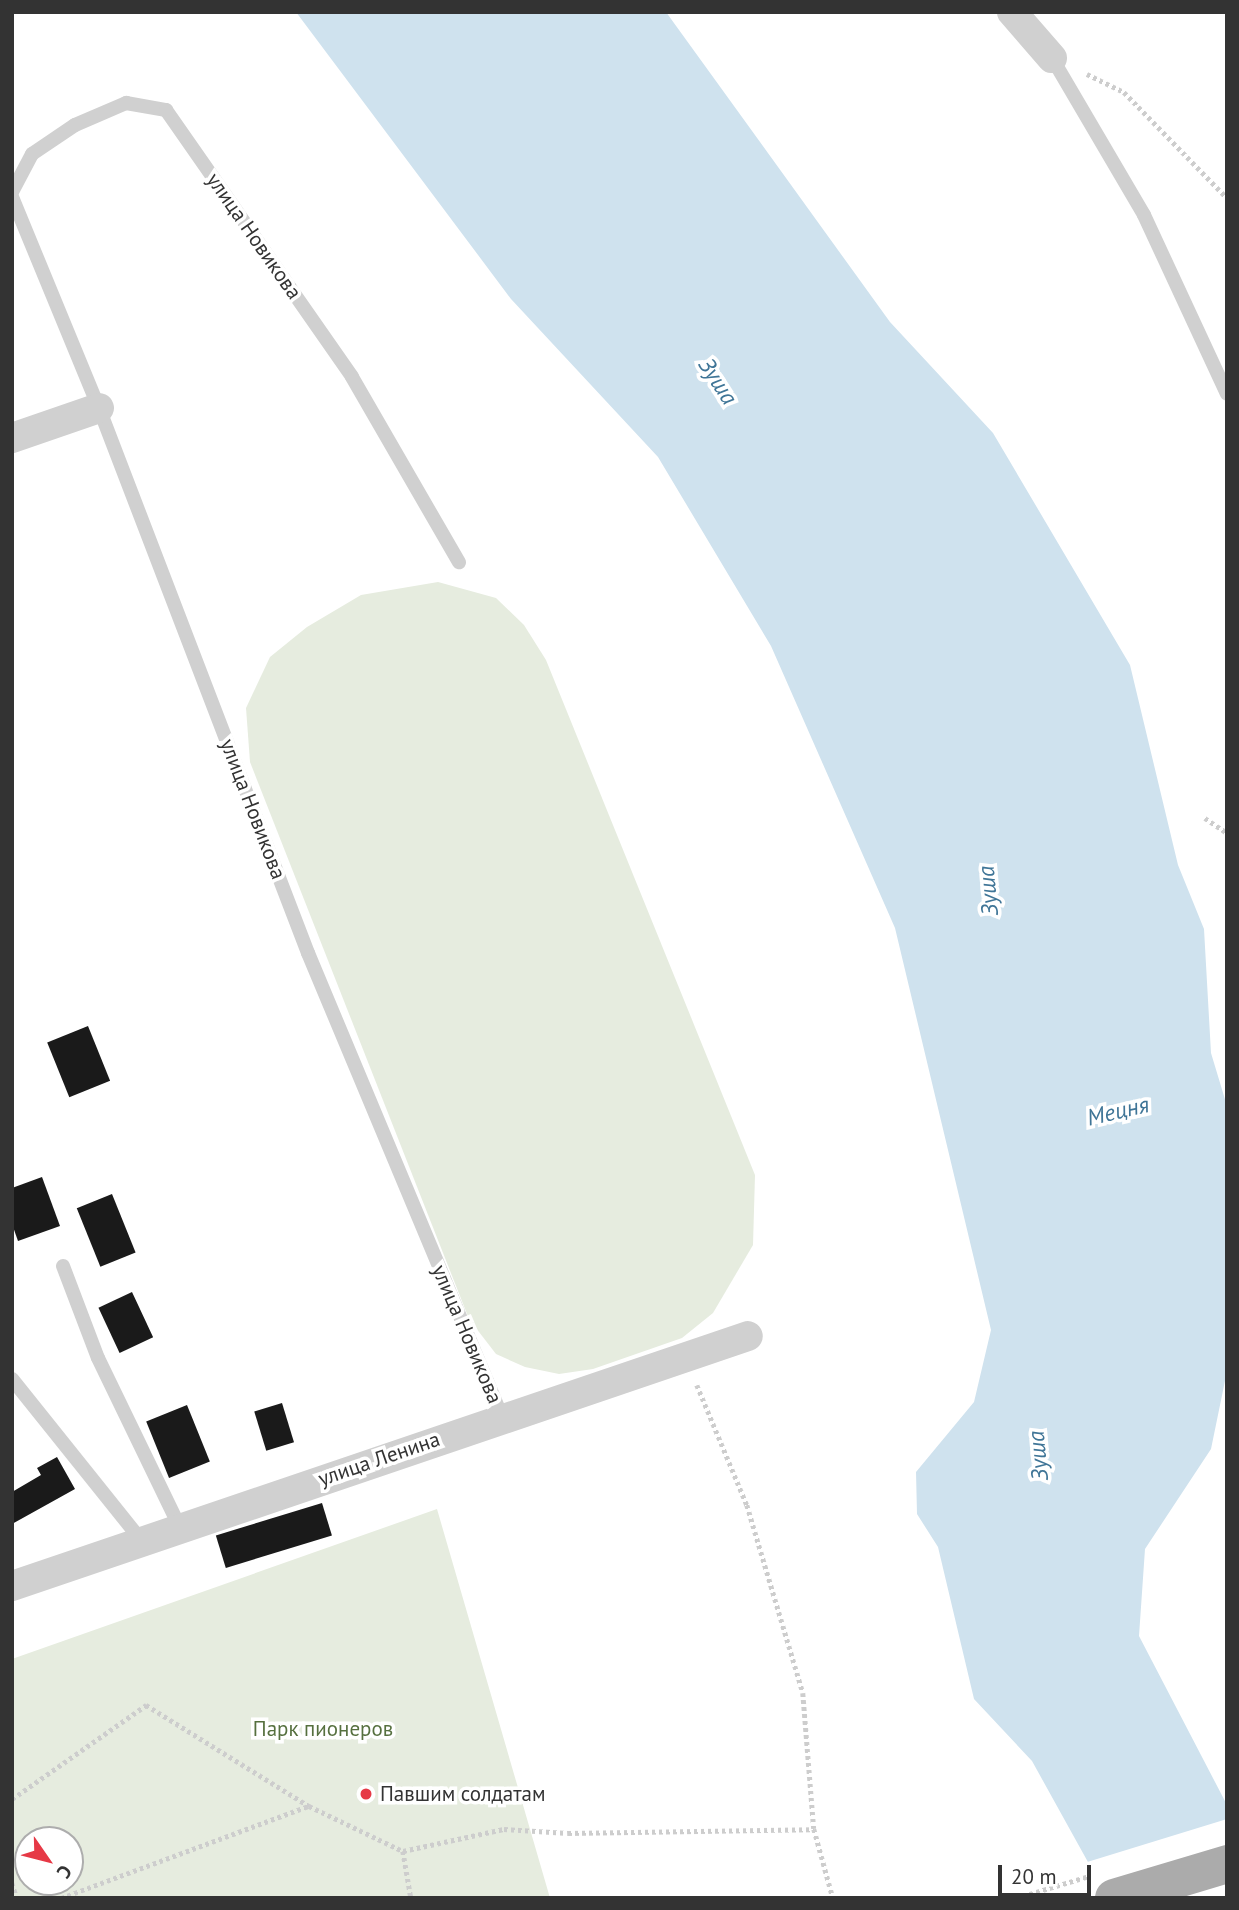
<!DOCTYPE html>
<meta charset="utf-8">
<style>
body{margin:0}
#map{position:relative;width:1239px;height:1910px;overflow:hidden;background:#fff;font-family:"PT Sans",sans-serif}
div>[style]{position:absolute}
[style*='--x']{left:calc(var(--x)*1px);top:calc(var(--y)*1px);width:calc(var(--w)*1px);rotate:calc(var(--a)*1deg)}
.green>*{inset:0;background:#e6ecdf}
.water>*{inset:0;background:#cfe2ee}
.pier>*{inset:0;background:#fff}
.building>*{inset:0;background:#1a1a1a;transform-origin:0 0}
.path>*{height:4.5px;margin-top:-2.25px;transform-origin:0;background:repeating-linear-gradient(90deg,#cdcdcd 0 3.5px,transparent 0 7px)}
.service>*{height:14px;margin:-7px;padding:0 7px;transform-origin:7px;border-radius:7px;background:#d0d0d0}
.minor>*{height:30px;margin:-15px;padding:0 15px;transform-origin:15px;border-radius:15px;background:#d0d0d0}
.primary>*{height:38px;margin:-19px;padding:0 19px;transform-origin:19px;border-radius:19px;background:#ababab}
.dots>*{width:19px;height:19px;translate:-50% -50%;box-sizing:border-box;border:4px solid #fff;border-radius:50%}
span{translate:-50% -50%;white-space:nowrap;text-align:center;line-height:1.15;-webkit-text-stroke:7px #fff;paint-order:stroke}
.street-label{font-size:21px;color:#333}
.park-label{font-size:21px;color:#56703f}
.poi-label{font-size:21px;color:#333}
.left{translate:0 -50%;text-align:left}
.water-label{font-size:23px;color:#3f7597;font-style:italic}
.frame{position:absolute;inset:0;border:14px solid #333;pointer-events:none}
.north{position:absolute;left:14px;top:1826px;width:70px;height:70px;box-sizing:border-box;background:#fff;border:2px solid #adadad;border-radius:50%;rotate:125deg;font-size:19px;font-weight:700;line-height:28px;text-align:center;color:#333}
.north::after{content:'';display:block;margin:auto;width:24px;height:32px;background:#e63946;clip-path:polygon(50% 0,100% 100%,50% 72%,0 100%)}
.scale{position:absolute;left:998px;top:1865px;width:93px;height:32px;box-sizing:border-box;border:4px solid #333;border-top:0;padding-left:9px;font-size:21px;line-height:24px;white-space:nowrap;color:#333;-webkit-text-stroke:5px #fff;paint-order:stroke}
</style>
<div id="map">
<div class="green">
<div style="clip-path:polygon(438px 582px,496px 598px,524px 625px,546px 660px,755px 1175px,753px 1245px,713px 1313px,682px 1338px,593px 1369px,559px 1374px,525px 1367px,496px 1354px,469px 1319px,250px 762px,246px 708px,270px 657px,307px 627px,361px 595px)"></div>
<div style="clip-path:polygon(evenodd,437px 1509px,550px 1898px,12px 1898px,12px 1659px,437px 1509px,28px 1840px,70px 1840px,70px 1882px,28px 1882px,28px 1840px)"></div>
</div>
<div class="water">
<div style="clip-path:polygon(296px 12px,666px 12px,890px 322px,993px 433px,1130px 665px,1178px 865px,1204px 929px,1211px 1053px,1227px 1106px,1227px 1371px,1211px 1449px,1145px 1549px,1139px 1636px,1227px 1805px,1227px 1898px,1104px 1891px,1032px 1761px,974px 1699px,938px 1547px,917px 1514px,916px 1472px,974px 1402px,991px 1330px,895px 928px,771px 646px,658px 457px,511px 299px)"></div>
</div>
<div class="pier">
<div style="clip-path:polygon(1227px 1819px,1227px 1898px,1101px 1898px,1084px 1863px)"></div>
</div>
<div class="building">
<div style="left:88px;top:1026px;width:59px;height:44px;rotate:68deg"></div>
<div style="clip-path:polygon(42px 1177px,60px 1226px,18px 1241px,12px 1224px,12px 1188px)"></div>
<div style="left:112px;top:1194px;width:63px;height:38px;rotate:68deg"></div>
<div style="left:132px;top:1292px;width:50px;height:37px;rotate:65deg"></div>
<div style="left:282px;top:1403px;width:41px;height:29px;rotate:73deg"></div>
<div style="left:187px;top:1405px;width:61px;height:44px;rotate:68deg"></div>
<div style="clip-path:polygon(57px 1457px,75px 1489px,12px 1524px,12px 1492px,41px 1475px,37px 1468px)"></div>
<div style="left:322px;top:1503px;width:34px;height:111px;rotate:73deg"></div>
</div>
<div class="path">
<div style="--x:1087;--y:74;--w:41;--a:25.9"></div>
<div style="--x:1124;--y:92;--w:148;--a:45.8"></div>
<div style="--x:1205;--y:818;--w:27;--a:34"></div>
<div style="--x:697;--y:1385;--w:130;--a:67.4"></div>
<div style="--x:747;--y:1505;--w:196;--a:73.4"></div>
<div style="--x:803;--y:1693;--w:136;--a:85.4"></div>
<div style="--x:814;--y:1829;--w:72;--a:74.6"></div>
<div style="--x:12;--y:1799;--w:164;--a:-35"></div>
<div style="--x:146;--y:1705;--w:192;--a:31.8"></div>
<div style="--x:309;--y:1806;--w:104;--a:25.6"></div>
<div style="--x:403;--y:1851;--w:48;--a:80.3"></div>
<div style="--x:403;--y:1851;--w:103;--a:-12.3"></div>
<div style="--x:504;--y:1829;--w:64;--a:3.6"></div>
<div style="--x:568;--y:1833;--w:246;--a:-0.9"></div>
<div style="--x:12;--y:1883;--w:16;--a:72"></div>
<div style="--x:61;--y:1898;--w:265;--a:-20.4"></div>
<div style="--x:1016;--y:1898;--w:76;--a:-16.8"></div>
</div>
<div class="service">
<div style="--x:1052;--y:58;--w:182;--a:59.6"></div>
<div style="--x:1144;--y:215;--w:197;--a:65.1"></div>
<div style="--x:12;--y:192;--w:43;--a:-62.2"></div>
<div style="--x:32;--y:154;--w:52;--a:-34"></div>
<div style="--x:75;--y:125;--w:56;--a:-23.3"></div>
<div style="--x:126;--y:103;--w:41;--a:9.9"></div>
<div style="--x:166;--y:110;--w:325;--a:55.1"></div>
<div style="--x:352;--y:377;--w:214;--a:60"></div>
<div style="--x:12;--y:197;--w:228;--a:67.6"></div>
<div style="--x:99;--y:408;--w:584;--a:69.02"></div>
<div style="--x:308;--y:953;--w:503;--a:67.31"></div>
<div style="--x:63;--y:1266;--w:98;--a:69.2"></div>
<div style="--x:98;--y:1358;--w:189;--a:64.2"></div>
<div style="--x:12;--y:1379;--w:208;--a:51.3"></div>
</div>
<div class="minor">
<div style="--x:1012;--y:12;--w:61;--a:49"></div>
<div style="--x:12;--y:438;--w:92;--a:-19"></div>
<div style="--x:12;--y:1586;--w:777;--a:-18.76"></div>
</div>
<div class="primary">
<div style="--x:1114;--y:1898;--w:118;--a:-16.7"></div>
</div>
<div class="dots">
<div style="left:366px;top:1794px;background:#e63946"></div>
</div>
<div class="street-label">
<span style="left:254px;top:236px;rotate:55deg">улица Новикова</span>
<span style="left:253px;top:809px;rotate:69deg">улица Новикова</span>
<span style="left:467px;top:1334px;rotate:67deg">улица Новикова</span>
<span style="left:379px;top:1459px;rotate:-19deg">улица Ленина</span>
</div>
<div class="park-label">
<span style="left:323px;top:1729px">Парк пионеров</span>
</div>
<div class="poi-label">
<span class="left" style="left:380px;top:1794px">Павшим солдатам</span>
</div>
<div class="water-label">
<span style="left:718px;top:381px;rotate:57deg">Зуша</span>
<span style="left:988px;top:891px;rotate:-95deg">Зуша</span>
<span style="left:1118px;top:1111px;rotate:-13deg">Мецня</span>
<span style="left:1038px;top:1456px;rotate:-95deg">Зуша</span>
</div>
<div class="frame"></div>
<div class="north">С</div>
<div class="scale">20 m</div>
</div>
